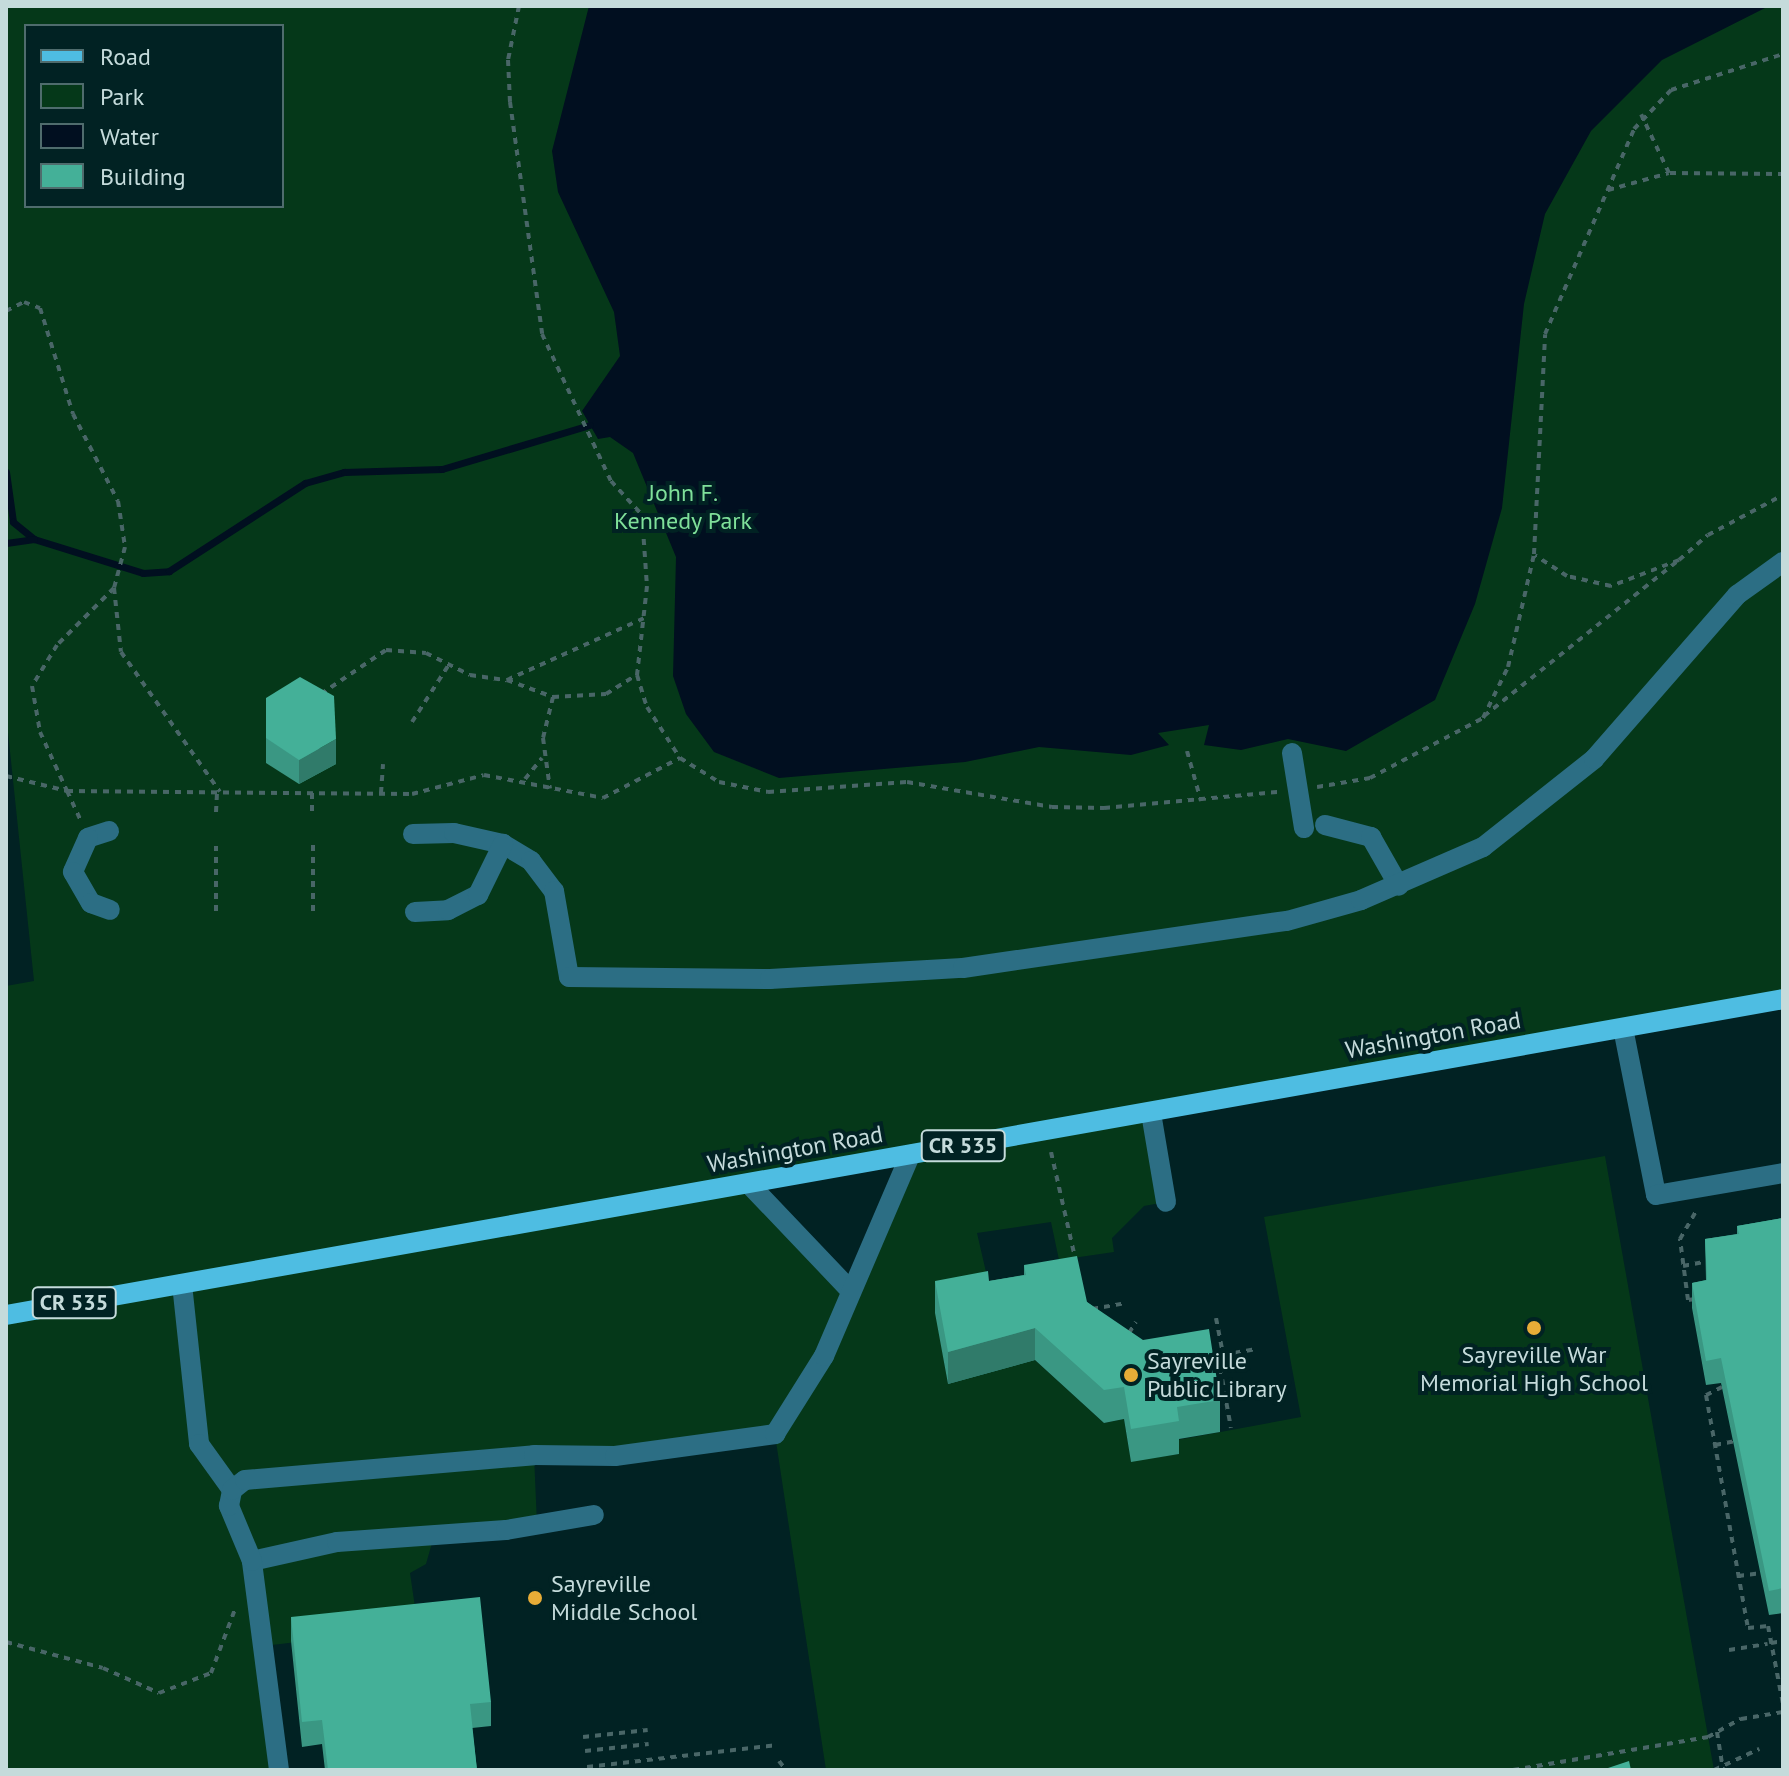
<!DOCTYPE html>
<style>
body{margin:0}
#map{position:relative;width:1789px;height:1776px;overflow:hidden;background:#012223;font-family:"PT Sans",sans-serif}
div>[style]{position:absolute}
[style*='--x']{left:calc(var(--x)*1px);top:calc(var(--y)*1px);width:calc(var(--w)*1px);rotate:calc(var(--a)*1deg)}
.green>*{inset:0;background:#053819}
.water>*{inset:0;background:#010f20}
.stream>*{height:7px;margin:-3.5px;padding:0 3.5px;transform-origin:3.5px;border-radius:3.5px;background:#010f20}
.path>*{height:4px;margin-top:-2px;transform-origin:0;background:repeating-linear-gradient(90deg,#496667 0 6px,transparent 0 12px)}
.minor>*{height:20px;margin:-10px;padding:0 10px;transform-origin:10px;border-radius:10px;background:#2c6e84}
.major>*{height:20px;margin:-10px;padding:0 10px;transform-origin:10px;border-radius:10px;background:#4ebde2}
.wall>*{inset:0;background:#3a9783}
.shaded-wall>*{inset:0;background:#307b6a}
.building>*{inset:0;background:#44b098}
.dots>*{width:22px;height:22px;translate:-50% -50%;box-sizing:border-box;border:4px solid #012223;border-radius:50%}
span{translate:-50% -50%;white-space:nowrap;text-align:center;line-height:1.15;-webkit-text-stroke:8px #012223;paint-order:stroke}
.shield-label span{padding:2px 6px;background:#012223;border:2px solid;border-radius:6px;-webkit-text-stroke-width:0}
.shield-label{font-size:22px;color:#c5dbdb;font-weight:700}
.park-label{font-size:24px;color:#7fe09a}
.street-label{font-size:24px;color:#c5dbdb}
.poi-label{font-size:24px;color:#c5dbdb}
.left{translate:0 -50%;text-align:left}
.frame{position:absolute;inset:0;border:8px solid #c5dbdb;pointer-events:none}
.legend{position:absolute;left:24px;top:24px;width:260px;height:184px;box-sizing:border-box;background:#012223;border:2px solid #4f6c6d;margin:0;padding:10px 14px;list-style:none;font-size:24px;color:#c5dbdb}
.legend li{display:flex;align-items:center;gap:16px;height:40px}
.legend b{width:40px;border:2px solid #4f6c6d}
</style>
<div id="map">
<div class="green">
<div style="clip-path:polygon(evenodd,6px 6px,1783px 6px,1783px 999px,1152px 1113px,1166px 1202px,1144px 1206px,1112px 1238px,1114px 1252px,1059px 1260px,1051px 1222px,977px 1233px,986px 1272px,963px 1317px,938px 1327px,948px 1384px,1035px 1360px,1104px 1423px,1124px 1419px,1131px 1461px,1179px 1454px,1177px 1440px,1301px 1417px,1264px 1217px,1605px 1156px,1714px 1770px,826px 1770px,775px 1435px,534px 1455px,537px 1524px,434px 1536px,426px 1564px,410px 1573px,418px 1628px,263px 1646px,279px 1770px,6px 1770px,6px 986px,34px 981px,6px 713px,6px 6px,26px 26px,282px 26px,282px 206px,26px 206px,26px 26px,6px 6px,910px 1155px,851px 1290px,751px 1184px,910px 1155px)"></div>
</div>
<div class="water">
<div style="clip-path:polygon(589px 6px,1769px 6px,1662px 60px,1591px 131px,1545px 214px,1524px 304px,1502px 508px,1475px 604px,1435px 700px,1346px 751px,1288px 739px,1241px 750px,1204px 745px,1209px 725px,1158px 733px,1169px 745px,1131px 755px,1039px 747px,965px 762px,779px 778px,714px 752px,686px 714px,673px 676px,676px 557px,633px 453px,610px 437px,598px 439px,582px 411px,620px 356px,614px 312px,558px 192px,552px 151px)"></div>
</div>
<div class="stream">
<div style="--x:6;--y:472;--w:50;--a:82"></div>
<div style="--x:13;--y:522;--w:27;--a:39"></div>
<div style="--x:34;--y:539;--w:114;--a:17.3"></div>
<div style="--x:143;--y:573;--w:26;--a:-4"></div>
<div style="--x:169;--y:571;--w:162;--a:-32.9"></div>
<div style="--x:305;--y:483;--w:41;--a:-15.8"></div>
<div style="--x:344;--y:472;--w:98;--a:-1.8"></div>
<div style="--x:442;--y:469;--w:154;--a:-16.6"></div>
<div style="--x:6;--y:543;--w:28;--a:-8"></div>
</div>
<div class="path">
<div style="--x:519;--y:6;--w:55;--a:101.5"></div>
<div style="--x:508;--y:60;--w:42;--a:87.3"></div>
<div style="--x:510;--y:102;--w:234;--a:82.1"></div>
<div style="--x:542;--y:334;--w:162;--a:64.9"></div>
<div style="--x:611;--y:481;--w:46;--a:47.6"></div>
<div style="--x:642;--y:515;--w:71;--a:86"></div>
<div style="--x:647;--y:586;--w:90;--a:96.4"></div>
<div style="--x:637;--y:675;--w:34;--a:73"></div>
<div style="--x:647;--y:707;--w:61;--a:57.1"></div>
<div style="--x:680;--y:758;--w:46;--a:31.6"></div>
<div style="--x:719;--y:782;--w:50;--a:11.5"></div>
<div style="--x:768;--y:792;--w:139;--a:-4.1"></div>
<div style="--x:907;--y:782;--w:147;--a:9.8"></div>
<div style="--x:1052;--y:807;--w:52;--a:1.1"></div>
<div style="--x:1104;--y:808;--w:174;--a:-5.3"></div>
<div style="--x:1670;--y:173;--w:113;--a:0.5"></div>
<div style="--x:1608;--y:190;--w:63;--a:-15.6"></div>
<div style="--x:1669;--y:173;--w:65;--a:-115.4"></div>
<div style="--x:6;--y:311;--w:20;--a:-27"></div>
<div style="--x:24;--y:302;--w:17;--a:21"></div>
<div style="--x:40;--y:308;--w:111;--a:72.7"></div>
<div style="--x:73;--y:414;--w:98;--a:62.7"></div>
<div style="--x:118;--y:501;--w:47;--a:81.3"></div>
<div style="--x:125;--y:547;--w:42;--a:105"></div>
<div style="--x:114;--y:588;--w:64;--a:83.8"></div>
<div style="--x:121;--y:652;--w:171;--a:54.7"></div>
<div style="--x:1679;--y:560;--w:38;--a:-41"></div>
<div style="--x:1708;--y:535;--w:85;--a:-28.1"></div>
<div style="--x:114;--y:588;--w:81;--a:135"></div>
<div style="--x:57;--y:645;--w:48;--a:121.4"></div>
<div style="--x:32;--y:686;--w:47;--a:80.1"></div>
<div style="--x:40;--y:732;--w:65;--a:65.4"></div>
<div style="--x:67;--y:791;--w:345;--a:0.5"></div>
<div style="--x:412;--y:794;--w:74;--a:-14.8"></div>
<div style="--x:484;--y:775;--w:121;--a:10.9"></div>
<div style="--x:603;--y:798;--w:87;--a:-27.5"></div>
<div style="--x:507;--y:680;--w:49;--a:20.3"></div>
<div style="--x:553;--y:697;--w:42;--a:103.7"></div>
<div style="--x:543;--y:738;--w:51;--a:82.2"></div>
<div style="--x:321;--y:694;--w:78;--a:-34.1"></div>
<div style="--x:386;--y:650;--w:40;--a:4.3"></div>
<div style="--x:426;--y:653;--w:49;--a:26.6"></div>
<div style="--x:470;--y:675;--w:37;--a:8"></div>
<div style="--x:507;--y:680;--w:150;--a:-24.3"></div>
<div style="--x:553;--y:697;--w:53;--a:-3.2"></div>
<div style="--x:606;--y:694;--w:36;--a:-32"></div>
<div style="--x:1484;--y:716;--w:250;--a:-38.7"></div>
<div style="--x:1679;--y:560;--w:73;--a:159.1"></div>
<div style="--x:1611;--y:586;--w:45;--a:-167.2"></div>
<div style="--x:1567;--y:576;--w:38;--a:-147"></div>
<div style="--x:412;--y:722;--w:67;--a:-57.3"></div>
<div style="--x:1187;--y:751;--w:52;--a:74.4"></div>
<div style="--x:6;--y:776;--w:63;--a:13.8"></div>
<div style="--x:67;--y:791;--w:31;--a:65"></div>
<div style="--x:525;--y:779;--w:27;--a:-51"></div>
<div style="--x:1317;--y:787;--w:54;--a:-9.6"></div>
<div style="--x:1370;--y:778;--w:128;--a:-28"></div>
<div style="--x:1483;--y:718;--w:57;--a:-63.9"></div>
<div style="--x:1508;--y:667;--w:116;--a:-77"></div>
<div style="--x:1534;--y:554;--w:220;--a:-87.1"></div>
<div style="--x:1545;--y:334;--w:223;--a:-66.5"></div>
<div style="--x:1634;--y:129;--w:54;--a:-46.5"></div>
<div style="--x:1671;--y:90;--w:118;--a:-17.8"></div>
<div style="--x:312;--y:793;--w:20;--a:90"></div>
<div style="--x:381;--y:793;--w:29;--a:-86"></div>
<div style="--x:216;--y:812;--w:19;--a:-87"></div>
<div style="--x:313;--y:845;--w:66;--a:90"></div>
<div style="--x:216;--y:911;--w:65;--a:-90"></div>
<div style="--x:1051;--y:1152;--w:109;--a:77.2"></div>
<div style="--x:1683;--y:1266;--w:25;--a:-11"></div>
<div style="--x:1695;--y:1299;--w:7;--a:172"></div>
<div style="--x:1688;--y:1300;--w:62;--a:-97.5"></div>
<div style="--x:1680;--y:1239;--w:34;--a:-60"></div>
<div style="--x:1092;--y:1309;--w:34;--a:-10"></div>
<div style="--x:1216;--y:1318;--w:38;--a:79"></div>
<div style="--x:1129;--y:1333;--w:13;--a:-58"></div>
<div style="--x:1218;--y:1356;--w:73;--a:79.8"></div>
<div style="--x:1211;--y:1357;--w:46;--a:-10.1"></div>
<div style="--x:1722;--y:1387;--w:18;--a:153"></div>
<div style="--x:1706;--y:1395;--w:237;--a:79.8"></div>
<div style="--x:1748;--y:1628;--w:20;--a:-6"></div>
<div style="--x:1768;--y:1626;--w:79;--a:79.1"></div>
<div style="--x:1715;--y:1445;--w:21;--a:-11"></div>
<div style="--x:1738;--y:1576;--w:24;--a:-7"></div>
<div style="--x:6;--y:1642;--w:100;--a:15"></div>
<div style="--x:103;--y:1668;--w:61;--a:24.1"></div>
<div style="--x:159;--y:1693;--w:56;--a:-21"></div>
<div style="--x:211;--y:1673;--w:68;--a:-69.4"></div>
<div style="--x:1771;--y:1643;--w:12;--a:-9"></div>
<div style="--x:1729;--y:1650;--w:39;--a:-9"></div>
<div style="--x:1717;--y:1732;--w:37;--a:81"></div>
<div style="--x:583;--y:1737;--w:65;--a:-6.1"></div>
<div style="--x:585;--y:1751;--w:64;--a:-6.2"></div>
<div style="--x:779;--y:1761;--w:11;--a:52"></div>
<div style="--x:587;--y:1767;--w:192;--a:-6.6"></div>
<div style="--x:1386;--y:1770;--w:35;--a:0"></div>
<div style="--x:1513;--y:1770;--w:198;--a:-9.6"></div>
<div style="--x:1708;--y:1737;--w:38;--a:-29"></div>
<div style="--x:1741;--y:1719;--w:43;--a:-9.5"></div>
<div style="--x:1714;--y:1770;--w:50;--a:-25"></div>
</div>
<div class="minor">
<div style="--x:1292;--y:753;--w:76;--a:80.9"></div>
<div style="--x:1325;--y:825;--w:48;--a:14.6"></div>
<div style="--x:1371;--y:837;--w:56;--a:60.3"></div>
<div style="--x:109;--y:831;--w:22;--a:162"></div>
<div style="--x:88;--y:838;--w:37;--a:114"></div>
<div style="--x:73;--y:872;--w:36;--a:60"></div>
<div style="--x:91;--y:903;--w:20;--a:20"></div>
<div style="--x:413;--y:834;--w:41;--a:-1.4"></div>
<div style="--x:454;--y:833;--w:50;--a:12.7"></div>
<div style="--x:503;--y:844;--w:33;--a:31"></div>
<div style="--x:531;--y:861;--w:38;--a:53"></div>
<div style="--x:554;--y:891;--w:87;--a:80.1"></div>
<div style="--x:569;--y:977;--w:201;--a:0.6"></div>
<div style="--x:770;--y:979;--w:193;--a:-3.3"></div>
<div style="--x:963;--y:968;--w:327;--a:-8.3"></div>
<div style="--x:1287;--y:921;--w:77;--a:-15.8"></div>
<div style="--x:1361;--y:900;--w:133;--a:-23.5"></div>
<div style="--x:1483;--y:847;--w:142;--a:-38.4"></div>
<div style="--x:1594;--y:759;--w:218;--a:-48.9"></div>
<div style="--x:1737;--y:595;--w:57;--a:-35.7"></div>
<div style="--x:415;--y:912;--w:33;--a:-3"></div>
<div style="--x:448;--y:910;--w:34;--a:-27"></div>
<div style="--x:478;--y:895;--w:57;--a:-63.9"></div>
<div style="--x:1623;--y:1028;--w:170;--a:78.8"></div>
<div style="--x:1656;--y:1195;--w:129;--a:-9.8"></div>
<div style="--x:1151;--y:1113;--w:90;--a:80.4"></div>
<div style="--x:750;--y:1185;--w:146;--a:46.4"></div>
<div style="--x:182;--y:1284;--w:161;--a:83.9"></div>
<div style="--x:199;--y:1444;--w:57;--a:54.3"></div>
<div style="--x:252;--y:1561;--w:87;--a:-12.6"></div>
<div style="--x:337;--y:1542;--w:169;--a:-4.1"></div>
<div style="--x:506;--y:1530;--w:89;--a:-9.7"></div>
<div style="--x:279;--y:1770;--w:211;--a:-97.4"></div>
<div style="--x:252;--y:1561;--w:60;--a:-112.7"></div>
<div style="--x:229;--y:1506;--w:16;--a:-79"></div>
<div style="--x:232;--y:1490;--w:16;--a:-38"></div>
<div style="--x:245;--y:1480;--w:290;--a:-4.9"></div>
<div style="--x:534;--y:1455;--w:81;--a:0.7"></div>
<div style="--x:615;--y:1456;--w:162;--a:-7.8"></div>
<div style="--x:775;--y:1434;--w:92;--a:-57.9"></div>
<div style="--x:824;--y:1356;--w:219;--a:-66.8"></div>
</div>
<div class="major">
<div style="--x:6;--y:1315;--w:1805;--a:-10.08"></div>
</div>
<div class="wall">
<div style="clip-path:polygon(266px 698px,336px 764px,299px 784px,266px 763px)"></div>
<div style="clip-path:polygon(1783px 1218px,1783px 1613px,1769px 1615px,1721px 1383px,1706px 1385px,1692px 1308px,1692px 1283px,1706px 1280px,1705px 1239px,1737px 1234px,1737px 1226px)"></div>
<div style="clip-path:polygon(1024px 1265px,1087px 1302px,1220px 1400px,1220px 1432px,1179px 1439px,1179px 1454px,1131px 1462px,1124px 1419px,1104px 1423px,1035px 1360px,948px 1384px,935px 1313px,935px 1281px,989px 1281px,1024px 1275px)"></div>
<div style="clip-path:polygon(291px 1617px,491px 1702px,491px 1726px,472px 1728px,477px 1770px,325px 1770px,322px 1744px,302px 1747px,291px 1641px)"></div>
</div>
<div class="shaded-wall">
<div style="clip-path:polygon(336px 739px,336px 764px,299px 784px,299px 760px)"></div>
<div style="clip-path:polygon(1035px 1328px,1035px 1360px,948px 1384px,948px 1352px)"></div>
</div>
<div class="building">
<div style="clip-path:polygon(300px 677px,334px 696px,336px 739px,299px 760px,266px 738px,266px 698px)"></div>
<div style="clip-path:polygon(1783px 1218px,1783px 1588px,1769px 1591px,1721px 1358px,1706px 1361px,1692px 1283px,1707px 1280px,1705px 1239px,1739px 1234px,1737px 1226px)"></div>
<div style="clip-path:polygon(1077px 1256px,1087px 1302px,1143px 1340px,1209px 1329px,1220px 1400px,1177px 1407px,1179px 1421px,1131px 1429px,1124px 1387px,1104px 1390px,1035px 1328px,948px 1352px,935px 1281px,988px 1271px,989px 1281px,1026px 1275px,1024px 1265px)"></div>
<div style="clip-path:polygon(480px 1597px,491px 1702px,470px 1704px,477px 1770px,328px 1770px,322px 1720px,302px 1722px,291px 1617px)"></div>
<div style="clip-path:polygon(1629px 1761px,1631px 1770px,1602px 1770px)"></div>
</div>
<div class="dots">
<div style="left:1534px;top:1328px;background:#e7ac37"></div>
<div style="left:1131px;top:1375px;background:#e7ac37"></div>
<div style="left:535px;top:1598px;background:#e7ac37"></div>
</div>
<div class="shield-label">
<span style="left:963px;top:1146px">CR 535</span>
<span style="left:74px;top:1303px">CR 535</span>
</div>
<div class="park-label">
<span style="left:683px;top:507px">John F.<br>Kennedy Park</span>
</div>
<div class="street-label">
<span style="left:1433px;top:1035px;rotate:-10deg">Washington Road</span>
<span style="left:795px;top:1149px;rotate:-10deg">Washington Road</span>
</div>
<div class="poi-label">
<span style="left:1534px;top:1369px">Sayreville War<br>Memorial High School</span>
<span class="left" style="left:1147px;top:1375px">Sayreville<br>Public Library</span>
<span class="left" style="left:551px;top:1598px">Sayreville<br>Middle School</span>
</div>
<div class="frame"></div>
<ul class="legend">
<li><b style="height:10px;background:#4ebde2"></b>Road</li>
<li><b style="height:22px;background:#053819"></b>Park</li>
<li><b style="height:22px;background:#010f20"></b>Water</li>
<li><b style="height:22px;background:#44b098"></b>Building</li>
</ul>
</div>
